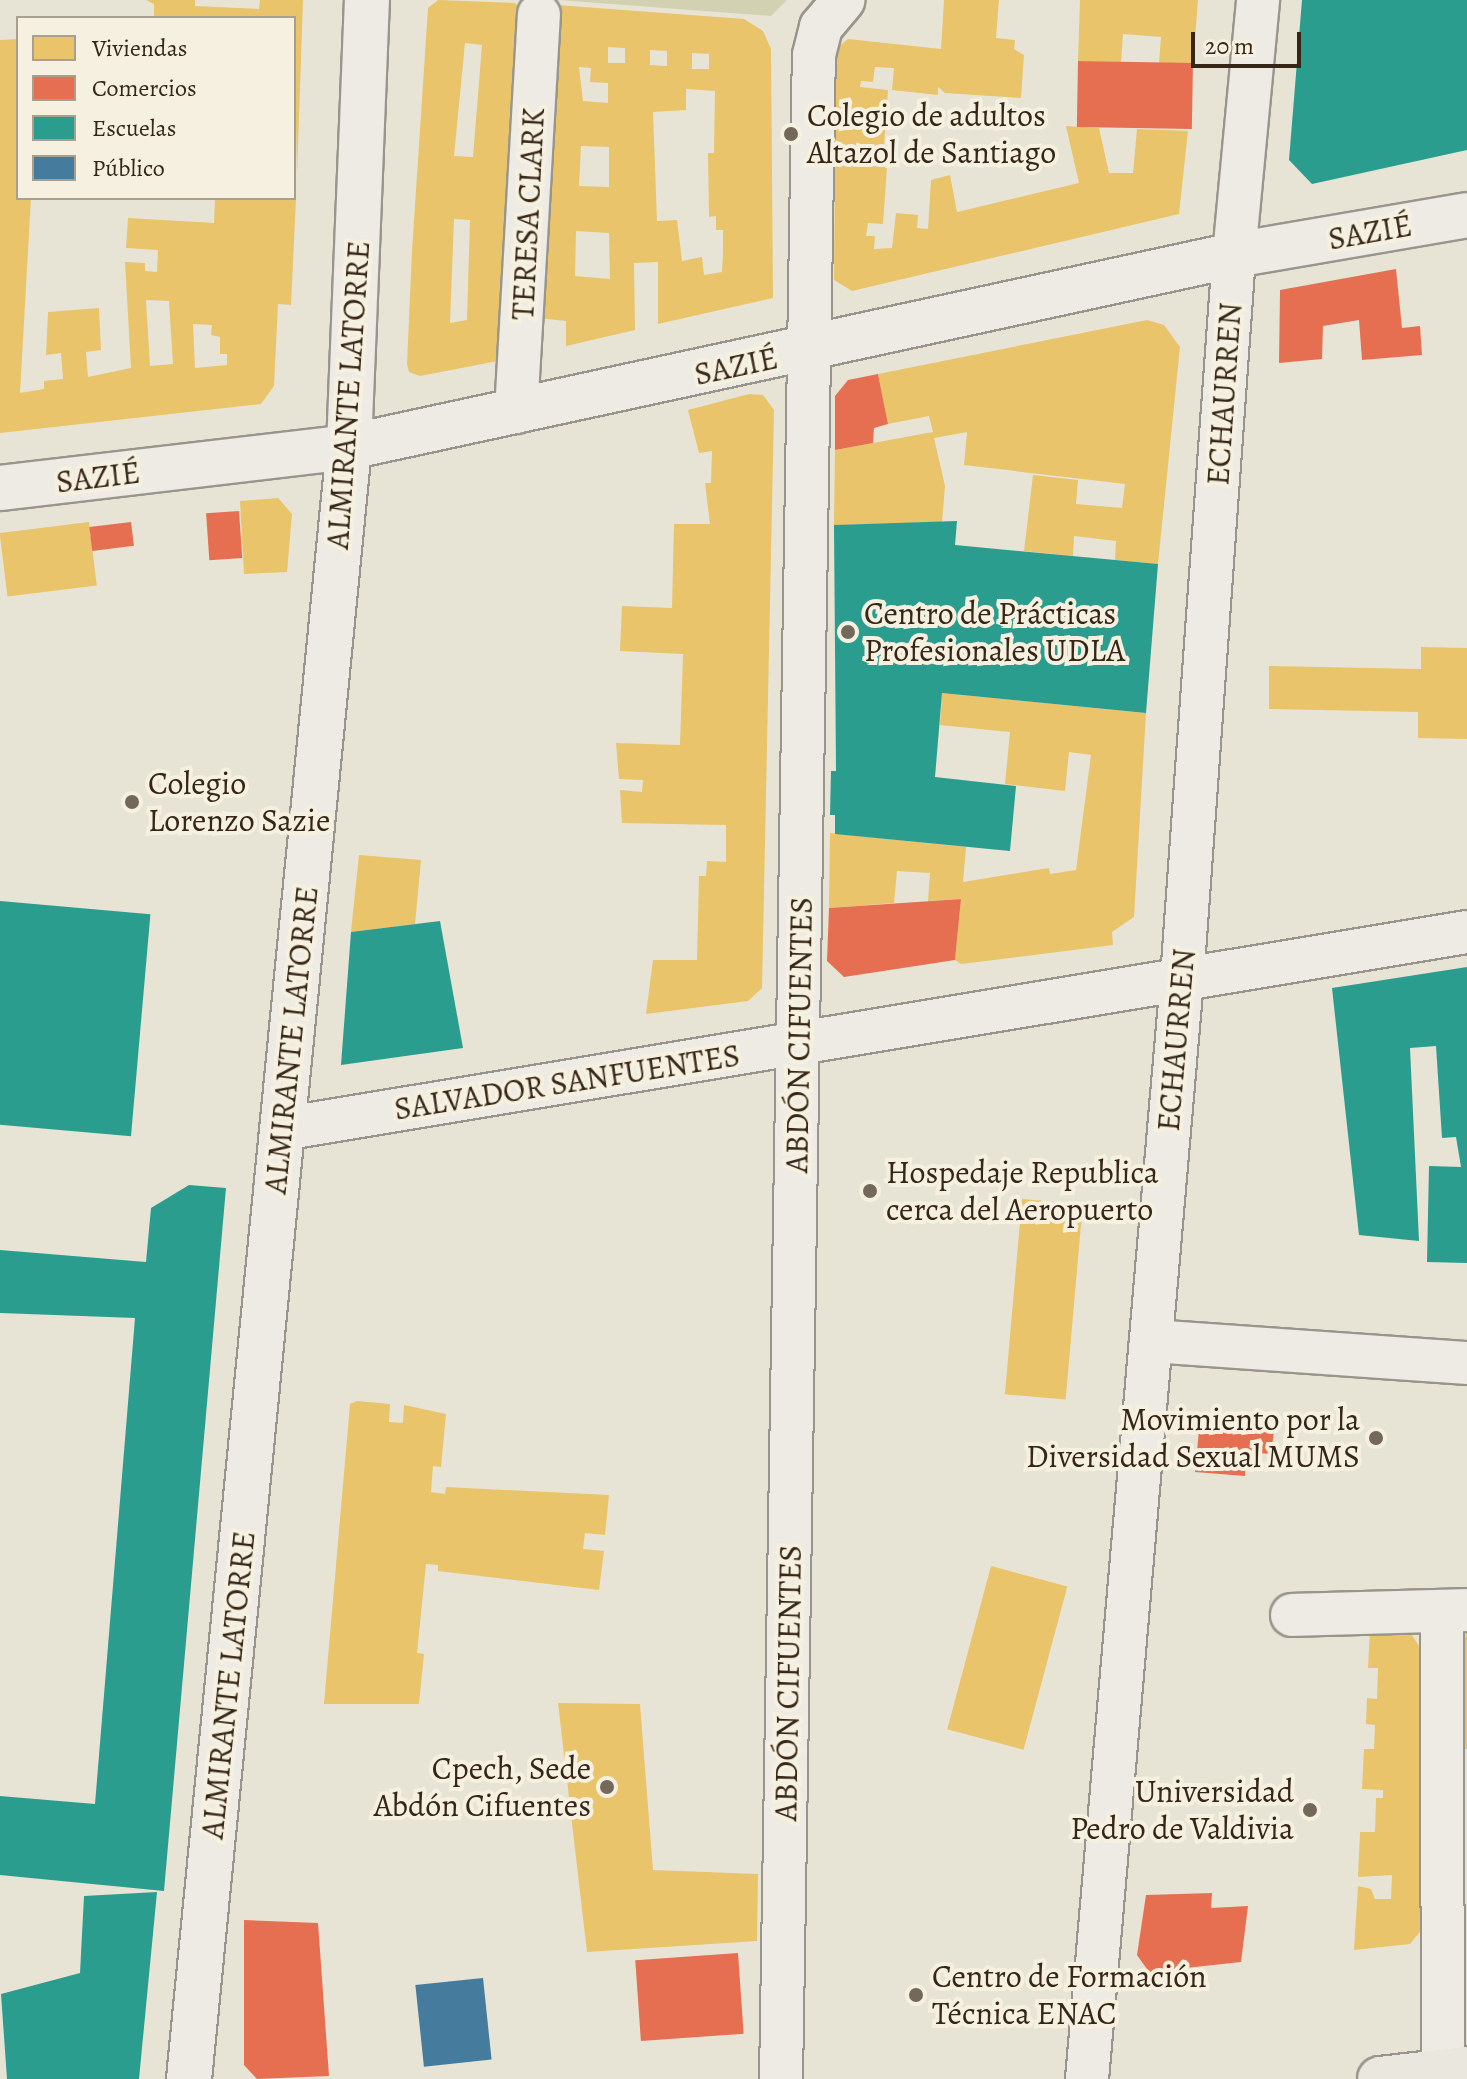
<!DOCTYPE html>
<meta charset="utf-8">
<style>
body{margin:0}
#map{position:relative;width:1467px;height:2079px;overflow:hidden;background:#e7e4d6;font-family:Alegreya,serif}
div>[style]{position:absolute}
[style*='--x']{left:calc(var(--x)*1px);top:calc(var(--y)*1px);width:calc(var(--w)*1px);rotate:calc(var(--a)*1deg)}
.green>*{inset:0;background:#d2d2b2}
.homes>*{inset:0;background:#e9c46a;transform-origin:0 0}
.shops>*{inset:0;background:#e76f51;transform-origin:0 0}
.schools>*{inset:0;background:#2a9d8f;transform-origin:0 0}
.public>*{inset:0;background:#457b9d;transform-origin:0 0}
.roads{filter:drop-shadow(2px 0 #99958c) drop-shadow(-2px 0 #99958c) drop-shadow(0 2px #99958c) drop-shadow(0 -2px #99958c)}
.street>*{height:42px;margin:-21px;padding:0 21px;transform-origin:21px;border-radius:21px;background:#edebe4}
.secondary>*{height:44px;margin:-22px;padding:0 22px;transform-origin:22px;border-radius:22px;background:#edebe4}
.primary>*{height:44px;margin:-22px;padding:0 22px;transform-origin:22px;border-radius:22px;background:#eae7df}
.dots>*{width:22px;height:22px;translate:-50% -50%;box-sizing:border-box;border:4px solid #f5f0df;border-radius:50%}
span{translate:-50% -50%;white-space:nowrap;text-align:center;line-height:1.15;-webkit-text-stroke:8px #f5f0df;paint-order:stroke}
.poi-label{font-size:32px;color:#362618}
.left{translate:0 -50%;text-align:left}
.right{translate:-100% -50%;text-align:right}
.street-label{font-size:32px;color:#362618}
.legend{position:absolute;left:16px;top:16px;width:280px;height:184px;box-sizing:border-box;background:#f5f0df;border:2px solid #a99f8f;margin:0;padding:10px 14px;list-style:none;font-size:24px;color:#362618}
.legend li{display:flex;align-items:center;gap:16px;height:40px}
.legend b{width:40px;border:2px solid #a99f8f}
.scale{position:absolute;left:1191px;top:32px;width:110px;height:36px;box-sizing:border-box;border:4px solid #362618;border-top:0;padding-left:10px;font-size:24px;line-height:28px;white-space:nowrap;color:#362618;-webkit-text-stroke:6px #f5f0df;paint-order:stroke}
</style>
<div id="map">
<div class="green">
<div style="clip-path:polygon(558px 0,787px 0,771px 16px)"></div>
</div>
<div class="homes">
<div style="clip-path:polygon(146px 0,195px 0,195px 6px,259px 9px,260px 0,303px 0,297px 176px,294px 18px,154px 18px,154px 4px)"></div>
<div style="clip-path:polygon(evenodd,438px 0,515px 3px,525px 14px,508px 359px,420px 376px,409px 372px,407px 364px,412px 251px,428px 8px,438px 0,465px 43px,482px 45px,473px 157px,454px 156px,465px 43px,438px 0,454px 219px,470px 220px,467px 320px,450px 323px,454px 219px)"></div>
<div style="clip-path:polygon(944px 0,999px 0,996px 38px,1015px 40px,1014px 49px,1024px 55px,1021px 98px,945px 93px,938px 87px,938px 95px,892px 90px,894px 68px,875px 67px,873px 82px,861px 81px,860px 87px,888px 90px,884px 146px,871px 146px,871px 166px,887px 167px,883px 224px,868px 223px,866px 236px,875px 236px,874px 249px,892px 248px,896px 213px,918px 215px,917px 228px,928px 229px,931px 180px,950px 175px,957px 212px,1079px 183px,1066px 126px,1099px 128px,1109px 173px,1133px 173px,1137px 129px,1188px 131px,1179px 214px,852px 291px,834px 280px,836px 49px,848px 39px,941px 49px)"></div>
<div style="clip-path:polygon(1080px 0,1198px 0,1193px 64px,1159px 63px,1161px 37px,1123px 34px,1121px 62px,1078px 61px)"></div>
<div style="clip-path:polygon(evenodd,557px 5px,744px 19px,763px 31px,771px 49px,773px 298px,658px 324px,658px 262px,634px 263px,635px 330px,566px 346px,566px 321px,539px 318px,557px 5px,608px 47px,625px 48px,625px 63px,608px 63px,608px 47px,557px 5px,650px 50px,667px 51px,667px 66px,650px 65px,650px 50px,557px 5px,692px 53px,709px 54px,709px 69px,692px 69px,692px 53px,557px 5px,579px 67px,591px 68px,590px 82px,608px 83px,608px 103px,583px 101px,579px 67px,557px 5px,686px 89px,715px 91px,714px 153px,708px 153px,709px 217px,716px 216px,716px 230px,723px 230px,723px 254px,722px 272px,704px 275px,702px 257px,682px 261px,677px 220px,657px 221px,653px 112px,686px 110px,686px 89px,557px 5px,581px 146px,609px 147px,609px 187px,579px 186px,581px 146px,557px 5px,576px 231px,609px 233px,610px 279px,575px 276px,576px 231px)"></div>
<div style="clip-path:polygon(evenodd,18px 39px,18px 198px,31px 198px,20px 393px,44px 389px,44px 381px,63px 379px,61px 353px,46px 355px,48px 312px,99px 308px,101px 350px,86px 352px,88px 377px,131px 368px,125px 262px,145px 263px,145px 271px,157px 272px,158px 250px,126px 248px,128px 218px,214px 223px,215px 198px,296px 198px,291px 305px,278px 304px,274px 386px,261px 404px,0 433px,0 40px,18px 39px,146px 300px,169px 301px,173px 364px,150px 366px,146px 300px,18px 39px,193px 324px,212px 325px,211px 335px,220px 337px,220px 354px,227px 354px,227px 365px,195px 368px,193px 324px)"></div>
<div style="clip-path:polygon(1147px 320px,1164px 325px,1180px 347px,1158px 564px,1115px 560px,1116px 541px,1074px 536px,1073px 556px,1024px 551px,1033px 475px,1078px 480px,1076px 504px,1122px 508px,1125px 484px,964px 465px,967px 432px,934px 438px,945px 486px,942px 522px,834px 525px,835px 450px,933px 432px,929px 416px,888px 424px,878px 374px)"></div>
<div style="clip-path:polygon(749px 394px,763px 395px,774px 410px,762px 988px,748px 1001px,646px 1014px,653px 960px,697px 960px,699px 876px,706px 876px,707px 861px,726px 862px,726px 825px,622px 823px,620px 790px,642px 792px,643px 780px,619px 779px,616px 743px,680px 745px,683px 654px,620px 651px,622px 606px,672px 608px,674px 524px,710px 524px,705px 483px,711px 483px,712px 451px,699px 453px,688px 410px)"></div>
<div style="clip-path:polygon(278px 498px,292px 514px,287px 572px,244px 574px,240px 501px)"></div>
<div style="left:89px;top:522px;width:64px;height:90px;rotate:83deg"></div>
<div style="clip-path:polygon(1421px 647px,1467px 648px,1467px 739px,1418px 738px,1418px 712px,1269px 709px,1269px 666px,1421px 669px)"></div>
<div style="clip-path:polygon(942px 693px,1146px 713px,1134px 917px,1112px 932px,1113px 945px,961px 964px,955px 960px,961px 899px,928px 901px,930px 873px,897px 871px,894px 903px,829px 908px,830px 833px,966px 847px,963px 882px,1049px 868px,1050px 874px,1076px 870px,1091px 755px,1069px 752px,1065px 791px,1005px 784px,1010px 732px,940px 725px)"></div>
<div style="clip-path:polygon(359px 855px,421px 860px,415px 924px,351px 932px)"></div>
<div style="left:1022px;top:1199px;width:61px;height:196px;rotate:5deg"></div>
<div style="clip-path:polygon(357px 1401px,390px 1404px,389px 1422px,403px 1423px,404px 1405px,446px 1414px,441px 1467px,433px 1466px,431px 1492px,445px 1494px,446px 1487px,609px 1495px,605px 1535px,585px 1533px,583px 1549px,604px 1551px,599px 1590px,438px 1571px,438px 1565px,426px 1564px,417px 1653px,424px 1654px,419px 1704px,324px 1704px,350px 1404px)"></div>
<div style="left:991px;top:1566px;width:79px;height:169px;rotate:15deg"></div>
<div style="clip-path:polygon(1370px 1629px,1408px 1629px,1419px 1646px,1423px 1928px,1410px 1944px,1354px 1950px,1358px 1886px,1371px 1889px,1375px 1899px,1391px 1899px,1392px 1875px,1358px 1877px,1360px 1832px,1375px 1832px,1376px 1798px,1383px 1798px,1383px 1790px,1362px 1789px,1364px 1749px,1374px 1749px,1375px 1725px,1366px 1724px,1367px 1698px,1377px 1699px,1378px 1668px,1368px 1668px)"></div>
<div style="clip-path:polygon(1467px 1630px,1467px 1749px,1464px 1749px,1462px 1649px)"></div>
<div style="clip-path:polygon(558px 1703px,640px 1704px,653px 1870px,758px 1874px,757px 1941px,587px 1952px)"></div>
</div>
<div class="shops">
<div style="left:1078px;top:61px;width:115px;height:66px;rotate:1deg"></div>
<div style="clip-path:polygon(1396px 269px,1402px 328px,1420px 326px,1422px 355px,1362px 360px,1359px 320px,1323px 326px,1322px 359px,1279px 363px,1280px 290px)"></div>
<div style="clip-path:polygon(878px 374px,888px 424px,874px 428px,873px 443px,835px 450px,835px 396px,848px 380px)"></div>
<div style="left:239px;top:511px;width:47px;height:33px;rotate:86deg"></div>
<div style="left:131px;top:522px;width:24px;height:42px;rotate:83deg"></div>
<div style="clip-path:polygon(961px 899px,955px 960px,844px 977px,827px 961px,829px 908px)"></div>
<div style="clip-path:polygon(1200px 1420px,1275px 1424px,1271px 1454px,1246px 1452px,1245px 1476px,1195px 1472px)"></div>
<div style="clip-path:polygon(1212px 1893px,1211px 1908px,1248px 1906px,1241px 1962px,1149px 1972px,1137px 1955px,1146px 1895px)"></div>
<div style="clip-path:polygon(244px 1920px,318px 1923px,329px 2076px,257px 2079px,244px 2065px)"></div>
<div style="left:738px;top:1953px;width:81px;height:103px;rotate:86deg"></div>
</div>
<div class="schools">
<div style="clip-path:polygon(1302px 0,1467px 0,1467px 150px,1312px 184px,1289px 160px)"></div>
<div style="clip-path:polygon(957px 521px,955px 545px,1158px 564px,1146px 713px,942px 693px,935px 777px,1016px 786px,1010px 851px,835px 834px,835px 815px,830px 815px,831px 771px,836px 771px,834px 525px)"></div>
<div style="left:0;top:901px;width:151px;height:223px;rotate:5deg"></div>
<div style="clip-path:polygon(440px 921px,463px 1048px,341px 1065px,351px 932px)"></div>
<div style="clip-path:polygon(1467px 967px,1467px 1263px,1427px 1262px,1429px 1166px,1461px 1167px,1456px 1137px,1442px 1138px,1436px 1046px,1410px 1048px,1419px 1241px,1359px 1235px,1332px 988px)"></div>
<div style="clip-path:polygon(189px 1185px,226px 1188px,164px 1891px,0 1875px,0 1796px,95px 1804px,135px 1318px,0 1313px,0 1250px,146px 1262px,151px 1208px)"></div>
<div style="clip-path:polygon(157px 1892px,139px 2079px,7px 2079px,1px 1994px,80px 1973px,84px 1896px)"></div>
</div>
<div class="public">
<div style="left:483px;top:1978px;width:82px;height:68px;rotate:84deg"></div>
</div>
<div class="roads">
<div class="street">
<div style="--x:516;--y:412;--w:398;--a:-86.7"></div>
<div style="--x:282;--y:1129;--w:1201;--a:-9.44"></div>
<div style="--x:1151;--y:1341;--w:317;--a:4"></div>
<div style="--x:1442;--y:1612;--w:460;--a:89.9"></div>
<div style="--x:1292;--y:1615;--w:175;--a:-1.6"></div>
<div style="--x:781;--y:2079;--w:2024;--a:-89.07"></div>
<div style="--x:814;--y:55;--w:29;--a:-76"></div>
<div style="--x:821;--y:27;--w:35;--a:-50"></div>
<div style="--x:1087;--y:2079;--w:1104;--a:-85.06"></div>
<div style="--x:1182;--y:979;--w:726;--a:-85.89"></div>
<div style="--x:1234;--y:255;--w:256;--a:-84.6"></div>
</div>
<div class="secondary">
<div style="--x:0;--y:488;--w:351;--a:-6.7"></div>
<div style="--x:349;--y:447;--w:906;--a:-12.24"></div>
<div style="--x:1234;--y:255;--w:236;--a:-9.7"></div>
<div style="--x:189;--y:2079;--w:1640;--a:-84.4"></div>
<div style="--x:349;--y:447;--w:447;--a:-87.7"></div>
</div>
<div class="primary">
<div style="--x:1380;--y:2079;--w:88;--a:-6.6"></div>
</div>
</div>
<div class="dots">
<div style="left:791px;top:134px;background:#74685a"></div>
<div style="left:848px;top:632px;background:#74685a"></div>
<div style="left:132px;top:802px;background:#74685a"></div>
<div style="left:870px;top:1191px;background:#74685a"></div>
<div style="left:1376px;top:1438px;background:#74685a"></div>
<div style="left:607px;top:1787px;background:#74685a"></div>
<div style="left:1310px;top:1810px;background:#74685a"></div>
<div style="left:916px;top:1995px;background:#74685a"></div>
</div>
<div class="poi-label">
<span class="left" style="left:807px;top:134px">Colegio de adultos<br>Altazol de Santiago</span>
<span class="left" style="left:864px;top:632px">Centro de Prácticas<br>Profesionales UDLA</span>
<span class="left" style="left:148px;top:802px">Colegio<br>Lorenzo Sazie</span>
<span class="left" style="left:886px;top:1191px">Hospedaje Republica<br>cerca del Aeropuerto</span>
<span class="right" style="left:1360px;top:1438px">Movimiento por la<br>Diversidad Sexual MUMS</span>
<span class="right" style="left:591px;top:1787px">Cpech, Sede<br>Abdón Cifuentes</span>
<span class="right" style="left:1294px;top:1810px">Universidad<br>Pedro de Valdivia</span>
<span class="left" style="left:932px;top:1995px">Centro de Formación<br>Técnica ENAC</span>
</div>
<div class="street-label">
<span style="left:528px;top:214px;rotate:-87deg">TERESA CLARK</span>
<span style="left:1370px;top:232px;rotate:-10deg">SAZIÉ</span>
<span style="left:736px;top:366px;rotate:-12deg">SAZIÉ</span>
<span style="left:1224px;top:394px;rotate:-86deg">ECHAURREN</span>
<span style="left:348px;top:395px;rotate:-86deg">ALMIRANTE LATORRE</span>
<span style="left:98px;top:477px;rotate:-7deg">SAZIÉ</span>
<span style="left:799px;top:1035px;rotate:-89deg">ABDÓN CIFUENTES</span>
<span style="left:291px;top:1040px;rotate:-84deg">ALMIRANTE LATORRE</span>
<span style="left:1176px;top:1040px;rotate:-85deg">ECHAURREN</span>
<span style="left:567px;top:1082px;rotate:-9deg">SALVADOR SANFUENTES</span>
<span style="left:788px;top:1683px;rotate:-89deg">ABDÓN CIFUENTES</span>
<span style="left:228px;top:1685px;rotate:-84deg">ALMIRANTE LATORRE</span>
</div>
<ul class="legend">
<li><b style="height:22px;background:#e9c46a"></b>Viviendas</li>
<li><b style="height:22px;background:#e76f51"></b>Comercios</li>
<li><b style="height:22px;background:#2a9d8f"></b>Escuelas</li>
<li><b style="height:22px;background:#457b9d"></b>Público</li>
</ul>
<div class="scale">20 m</div>
</div>
